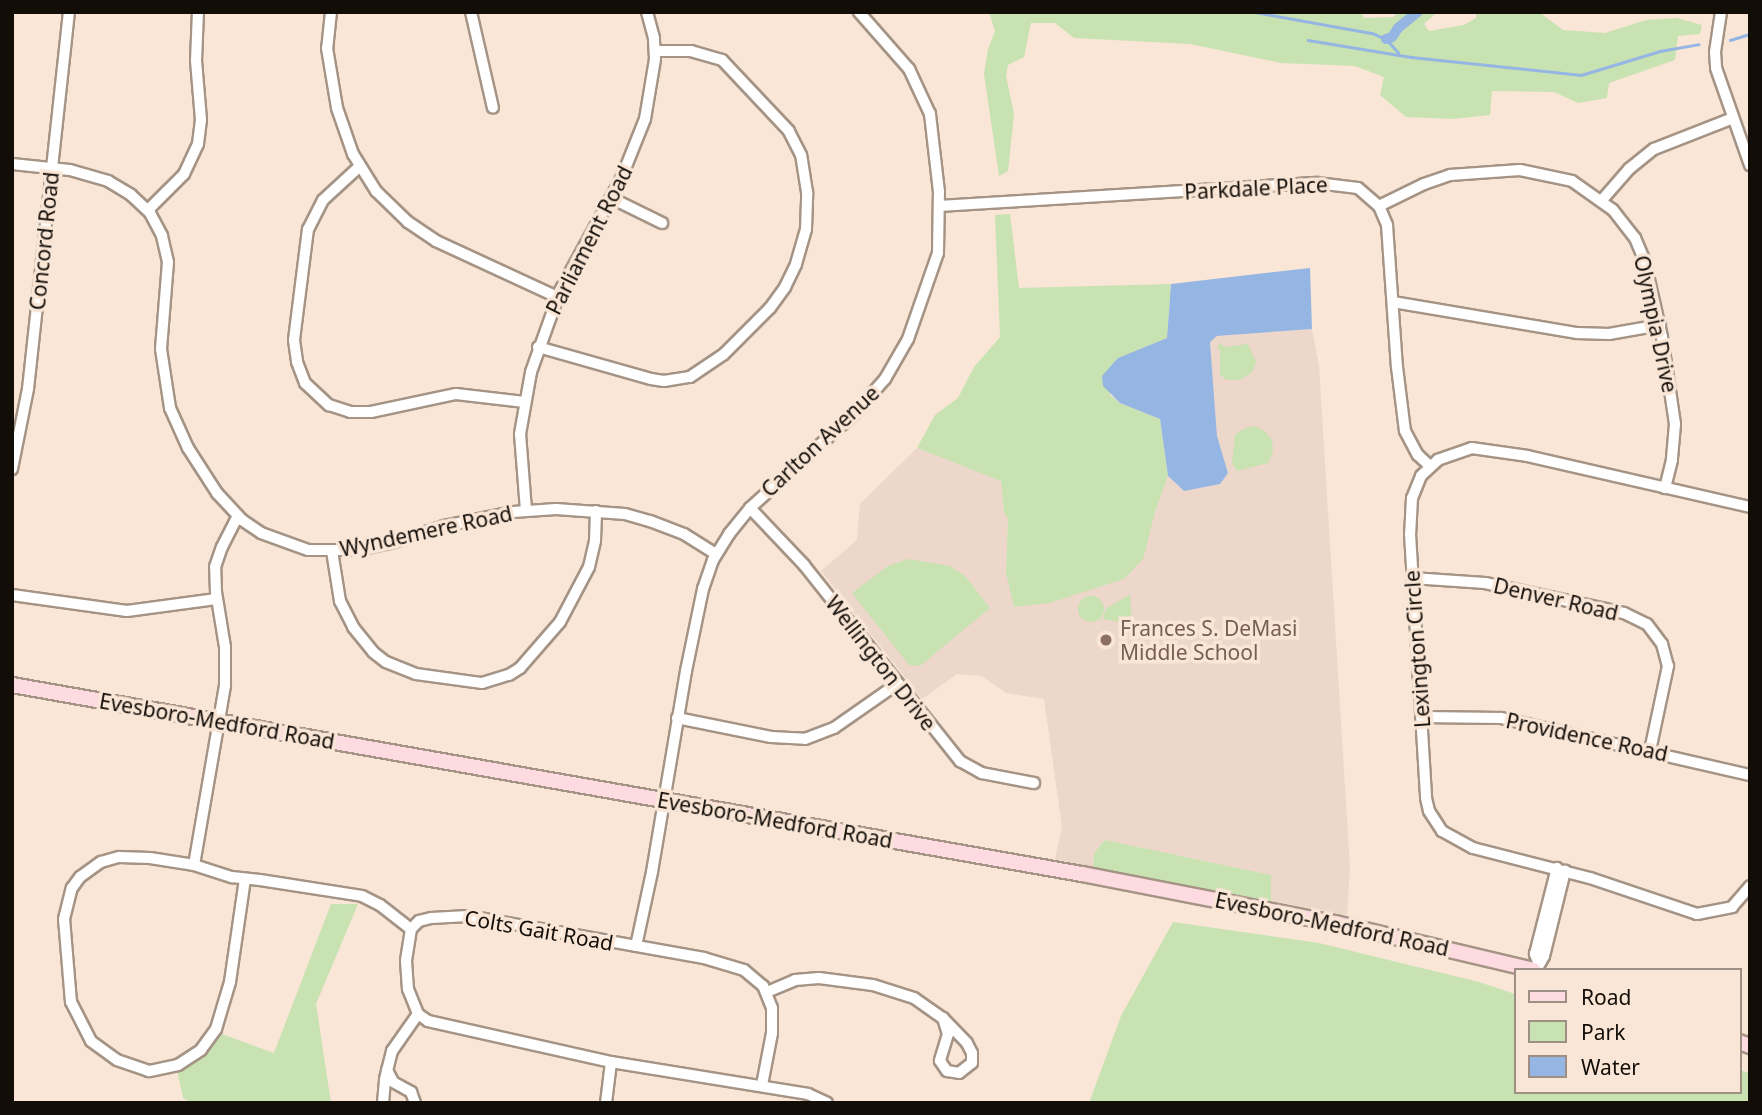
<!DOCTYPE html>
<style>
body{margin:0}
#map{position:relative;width:1762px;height:1115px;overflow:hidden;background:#f9e6d6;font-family:"Noto Sans",sans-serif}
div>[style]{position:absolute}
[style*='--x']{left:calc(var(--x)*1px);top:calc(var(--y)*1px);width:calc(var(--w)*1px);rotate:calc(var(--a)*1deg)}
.education>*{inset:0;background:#edd6ca}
.green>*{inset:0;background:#c8e2b1}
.round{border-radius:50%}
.water>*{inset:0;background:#95b5e3}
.stream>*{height:2.5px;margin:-1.25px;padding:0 1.25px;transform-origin:1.25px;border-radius:1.25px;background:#95b5e3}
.canal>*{height:10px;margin:-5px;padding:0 5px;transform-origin:5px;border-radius:5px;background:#95b5e3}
.roads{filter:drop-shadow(2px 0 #a59485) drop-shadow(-2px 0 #a59485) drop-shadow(0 2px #a59485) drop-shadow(0 -2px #a59485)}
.street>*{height:10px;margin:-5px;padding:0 5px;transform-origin:5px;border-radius:5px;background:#fff}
.secondary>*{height:14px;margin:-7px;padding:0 7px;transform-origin:7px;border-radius:7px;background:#fddbe0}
.dots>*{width:19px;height:19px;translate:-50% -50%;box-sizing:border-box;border:4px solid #f9e6d6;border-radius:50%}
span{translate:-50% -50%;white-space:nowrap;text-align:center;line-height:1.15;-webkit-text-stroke:7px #f9e6d6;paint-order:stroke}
.street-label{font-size:21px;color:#130d08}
.education-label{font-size:21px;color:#785e54}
.left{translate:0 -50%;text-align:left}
.frame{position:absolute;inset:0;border:14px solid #130d08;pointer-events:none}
.legend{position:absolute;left:1514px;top:968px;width:228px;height:126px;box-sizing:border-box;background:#f9e6d6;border:2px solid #9d8f84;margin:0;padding:9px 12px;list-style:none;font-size:21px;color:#130d08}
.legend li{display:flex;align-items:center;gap:14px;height:35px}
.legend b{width:35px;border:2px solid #9d8f84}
</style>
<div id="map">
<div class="education">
<div style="clip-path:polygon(1312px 329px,1319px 366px,1350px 868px,1347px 915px,1271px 901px,1271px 875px,1105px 840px,1094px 853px,1093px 868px,1055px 859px,1062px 827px,1044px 699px,1006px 693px,982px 676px,957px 674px,922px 699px,821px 571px,857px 540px,860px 504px,917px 448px,1001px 481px,1004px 512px,1008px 519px,1006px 573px,1155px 512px,1168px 476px,1184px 491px,1228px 474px,1217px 436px,1210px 342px,1217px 336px)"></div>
</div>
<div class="green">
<div style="clip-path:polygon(989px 12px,1361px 12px,1364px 18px,1393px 17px,1399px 12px,1437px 12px,1424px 24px,1429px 31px,1464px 25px,1476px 18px,1476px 12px,1539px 12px,1563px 30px,1605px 33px,1646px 20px,1677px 18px,1702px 25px,1700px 34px,1678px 36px,1675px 60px,1609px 83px,1607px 98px,1578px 103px,1554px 92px,1492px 91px,1490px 115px,1453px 119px,1406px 117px,1380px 95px,1384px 77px,1355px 66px,1281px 63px,1190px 44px,1074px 38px,1055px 23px,1031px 23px,1024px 57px,1008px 65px,1006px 76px,1014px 114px,1008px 171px,999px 176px,984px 74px,988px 49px,995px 31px)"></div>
<div style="clip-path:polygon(1010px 214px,1019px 288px,1171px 284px,1167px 338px,1118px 358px,1110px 395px,1120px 403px,1160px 419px,1168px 476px,1155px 512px,1143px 559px,1124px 579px,1049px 603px,1014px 607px,1006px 573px,1008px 519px,1004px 512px,1001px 481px,917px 448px,935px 415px,958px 398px,974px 367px,1000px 337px,995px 215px)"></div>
<div style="clip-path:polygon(1220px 343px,1225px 347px,1248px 344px,1256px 362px,1252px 372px,1240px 380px,1227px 380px,1220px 375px,1220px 350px,1217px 347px)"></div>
<div style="clip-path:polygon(1254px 426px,1265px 431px,1272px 440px,1273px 452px,1268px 463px,1237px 471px,1232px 463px,1235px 435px,1243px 429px)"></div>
<div style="clip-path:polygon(908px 559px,950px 566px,965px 576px,990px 608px,920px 666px,909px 665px,852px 593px,888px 566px)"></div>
<div style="clip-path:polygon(1130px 594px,1132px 624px,1103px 619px,1106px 609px)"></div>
<div class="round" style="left:1078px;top:596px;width:26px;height:26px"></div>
<div style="clip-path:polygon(1105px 840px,1271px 875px,1271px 901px,1093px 868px,1094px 853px)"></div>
<div style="clip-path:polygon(331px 904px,358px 904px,316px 1004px,331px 1103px,193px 1103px,183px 1098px,176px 1065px,216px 1032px,274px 1053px)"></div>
<div style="clip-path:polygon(1173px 922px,1319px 943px,1479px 982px,1515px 994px,1515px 1092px,1739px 1092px,1739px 1070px,1750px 1073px,1750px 1103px,1089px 1103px,1121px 1016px)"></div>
</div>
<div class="water">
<div style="clip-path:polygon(1310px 268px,1312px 329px,1217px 336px,1210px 342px,1217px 436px,1228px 473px,1220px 484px,1184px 491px,1168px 476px,1160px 419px,1120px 403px,1103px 386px,1102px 376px,1118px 358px,1167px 338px,1171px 284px)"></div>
</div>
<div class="stream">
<div style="--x:1255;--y:12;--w:119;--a:10.2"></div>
<div style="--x:1372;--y:33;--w:15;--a:23"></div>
<div style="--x:1386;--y:39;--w:18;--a:47"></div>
<div style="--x:1308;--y:40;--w:104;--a:9.4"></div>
<div style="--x:1411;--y:57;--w:171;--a:6"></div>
<div style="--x:1581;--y:75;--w:83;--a:-16.9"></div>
<div style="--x:1660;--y:51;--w:39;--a:-10"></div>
<div style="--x:1730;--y:40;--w:21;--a:-17"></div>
</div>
<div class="canal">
<div style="--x:1386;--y:39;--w:6;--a:-18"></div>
<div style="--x:1392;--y:37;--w:11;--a:-56"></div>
<div style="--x:1398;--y:28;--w:26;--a:-39"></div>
</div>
<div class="roads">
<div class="street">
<div style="--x:331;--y:12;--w:36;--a:96"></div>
<div style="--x:327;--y:48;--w:61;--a:80.5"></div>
<div style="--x:337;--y:108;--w:49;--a:70.8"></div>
<div style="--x:353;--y:154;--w:44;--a:58.1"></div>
<div style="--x:376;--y:191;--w:45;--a:44.1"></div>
<div style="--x:408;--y:222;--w:34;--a:34"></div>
<div style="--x:436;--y:241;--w:133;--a:24.8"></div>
<div style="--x:471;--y:12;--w:98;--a:77.1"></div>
<div style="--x:1721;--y:12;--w:40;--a:98.5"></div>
<div style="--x:1715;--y:52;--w:16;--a:86"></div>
<div style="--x:1716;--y:68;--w:103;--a:70.7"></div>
<div style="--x:12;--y:164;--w:58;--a:5.9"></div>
<div style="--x:70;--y:170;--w:40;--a:16"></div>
<div style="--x:108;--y:181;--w:27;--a:31"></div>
<div style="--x:131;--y:195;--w:26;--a:43"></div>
<div style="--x:150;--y:213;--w:26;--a:62"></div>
<div style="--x:162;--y:236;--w:27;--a:77"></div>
<div style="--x:168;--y:262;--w:87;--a:94.6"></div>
<div style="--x:161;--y:349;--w:60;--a:81.3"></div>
<div style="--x:170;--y:408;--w:44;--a:65.8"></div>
<div style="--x:188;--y:448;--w:54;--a:57.2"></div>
<div style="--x:217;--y:493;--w:37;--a:47"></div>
<div style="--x:242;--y:520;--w:23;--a:34"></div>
<div style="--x:261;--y:533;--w:50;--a:19.9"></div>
<div style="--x:308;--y:550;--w:49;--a:0"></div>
<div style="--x:357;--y:550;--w:38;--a:-12"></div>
<div style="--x:394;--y:542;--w:52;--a:-17.7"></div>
<div style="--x:444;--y:526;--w:70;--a:-11.5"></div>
<div style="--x:513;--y:512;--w:43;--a:-4"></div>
<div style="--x:556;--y:509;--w:69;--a:4.1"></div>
<div style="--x:625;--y:514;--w:26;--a:16"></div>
<div style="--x:650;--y:521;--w:36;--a:21"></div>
<div style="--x:684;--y:534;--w:38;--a:32"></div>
<div style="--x:360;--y:166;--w:50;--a:137.4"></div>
<div style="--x:323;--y:200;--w:33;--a:117"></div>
<div style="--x:308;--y:229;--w:112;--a:97.2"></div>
<div style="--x:294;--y:340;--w:22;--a:82"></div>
<div style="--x:297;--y:362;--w:22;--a:69"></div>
<div style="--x:305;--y:383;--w:33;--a:43"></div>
<div style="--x:329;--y:405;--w:22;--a:18"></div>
<div style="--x:350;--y:412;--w:21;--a:0"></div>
<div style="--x:371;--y:412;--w:87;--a:-12"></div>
<div style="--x:456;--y:394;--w:69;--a:6.6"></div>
<div style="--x:611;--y:198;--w:57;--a:26.1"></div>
<div style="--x:1602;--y:200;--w:41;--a:-48.9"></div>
<div style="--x:1629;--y:169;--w:32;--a:-39"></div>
<div style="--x:1654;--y:149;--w:85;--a:-21.4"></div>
<div style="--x:939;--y:206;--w:379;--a:-3.5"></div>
<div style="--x:1317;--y:183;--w:41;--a:7"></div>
<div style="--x:1358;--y:188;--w:28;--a:41"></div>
<div style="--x:1379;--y:206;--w:21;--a:67"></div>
<div style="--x:1387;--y:225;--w:142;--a:86"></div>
<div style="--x:1397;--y:367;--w:64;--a:82.9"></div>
<div style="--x:1405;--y:431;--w:27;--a:62"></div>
<div style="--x:1418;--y:455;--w:16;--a:43"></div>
<div style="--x:1379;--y:206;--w:50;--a:-26.1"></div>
<div style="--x:1424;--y:184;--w:28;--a:-19"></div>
<div style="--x:1450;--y:175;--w:70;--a:-4.1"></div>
<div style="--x:1520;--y:170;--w:53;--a:11.9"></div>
<div style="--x:1572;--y:181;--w:50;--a:35.3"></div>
<div style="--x:1613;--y:210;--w:36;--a:52"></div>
<div style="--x:1635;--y:238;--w:26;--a:67"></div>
<div style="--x:1645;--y:262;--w:77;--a:77.2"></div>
<div style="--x:1662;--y:337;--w:88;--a:81.5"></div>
<div style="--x:1675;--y:424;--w:36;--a:95"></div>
<div style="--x:1672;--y:460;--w:29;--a:104"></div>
<div style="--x:148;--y:210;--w:51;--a:-45"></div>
<div style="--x:184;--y:174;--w:33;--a:-65"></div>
<div style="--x:198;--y:144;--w:24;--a:-83"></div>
<div style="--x:201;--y:120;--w:59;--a:-94.8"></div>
<div style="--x:196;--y:61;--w:49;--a:-87.7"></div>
<div style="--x:1393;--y:302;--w:187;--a:9.6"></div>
<div style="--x:1577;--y:333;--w:32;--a:2"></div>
<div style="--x:1609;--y:334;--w:52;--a:-10"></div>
<div style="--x:538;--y:347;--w:117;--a:15.8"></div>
<div style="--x:651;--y:379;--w:13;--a:9"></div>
<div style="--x:664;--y:381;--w:26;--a:-9"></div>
<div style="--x:690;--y:377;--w:40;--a:-34"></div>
<div style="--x:723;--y:355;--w:66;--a:-45"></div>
<div style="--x:770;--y:308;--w:26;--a:-54"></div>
<div style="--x:785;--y:287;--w:25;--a:-64"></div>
<div style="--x:796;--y:264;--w:36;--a:-74"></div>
<div style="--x:806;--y:229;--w:37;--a:-88"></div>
<div style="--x:807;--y:192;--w:37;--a:-99"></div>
<div style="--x:801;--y:155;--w:27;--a:-117"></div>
<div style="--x:789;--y:131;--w:98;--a:-133.3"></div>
<div style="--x:722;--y:60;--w:32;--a:-164"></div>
<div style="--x:691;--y:51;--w:36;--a:180"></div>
<div style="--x:12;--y:469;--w:82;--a:-78.7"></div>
<div style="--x:28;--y:389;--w:379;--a:-83.8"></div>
<div style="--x:1750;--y:507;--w:228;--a:-167.1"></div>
<div style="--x:1528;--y:456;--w:57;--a:-171.9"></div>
<div style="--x:1472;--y:448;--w:36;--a:161"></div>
<div style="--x:1438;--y:460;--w:23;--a:137"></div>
<div style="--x:1421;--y:476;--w:24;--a:112"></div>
<div style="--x:1412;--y:498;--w:36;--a:93"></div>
<div style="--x:1410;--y:534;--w:264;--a:86.5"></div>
<div style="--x:1426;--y:798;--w:13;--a:77"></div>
<div style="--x:1429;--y:811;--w:24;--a:57"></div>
<div style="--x:1442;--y:831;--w:35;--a:29"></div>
<div style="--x:1473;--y:848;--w:121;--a:14.4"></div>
<div style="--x:1590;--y:878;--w:113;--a:18.6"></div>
<div style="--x:1697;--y:914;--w:36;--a:-11"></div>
<div style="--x:1732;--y:907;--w:28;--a:-49"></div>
<div style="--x:750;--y:508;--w:79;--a:46.5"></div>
<div style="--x:804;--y:565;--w:251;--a:51.5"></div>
<div style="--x:960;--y:761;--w:25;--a:29"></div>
<div style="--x:982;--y:773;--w:53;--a:10.9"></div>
<div style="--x:526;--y:510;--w:76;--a:-94.5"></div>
<div style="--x:520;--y:434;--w:63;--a:-79.9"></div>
<div style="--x:531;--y:372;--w:86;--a:-70.3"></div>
<div style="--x:560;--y:291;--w:128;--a:-61.4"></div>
<div style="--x:621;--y:179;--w:65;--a:-68.2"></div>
<div style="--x:645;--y:119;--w:61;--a:-80.5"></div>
<div style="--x:655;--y:59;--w:21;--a:-93"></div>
<div style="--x:654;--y:38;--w:27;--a:-105"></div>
<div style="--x:332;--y:551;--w:51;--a:80.9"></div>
<div style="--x:340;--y:601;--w:29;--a:63"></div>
<div style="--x:353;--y:627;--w:32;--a:51"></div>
<div style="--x:373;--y:652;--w:16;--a:38"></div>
<div style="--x:386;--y:662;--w:32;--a:22"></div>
<div style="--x:416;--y:674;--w:67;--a:7.8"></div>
<div style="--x:482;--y:683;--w:28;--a:-17"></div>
<div style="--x:509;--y:675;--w:13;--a:-32"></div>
<div style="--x:520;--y:668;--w:61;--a:-49"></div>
<div style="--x:560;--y:622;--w:62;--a:-62.2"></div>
<div style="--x:589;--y:567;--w:27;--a:-77"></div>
<div style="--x:595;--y:541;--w:30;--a:-88"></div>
<div style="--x:1412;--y:578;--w:73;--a:3.9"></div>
<div style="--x:1485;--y:583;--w:142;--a:12.2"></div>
<div style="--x:1624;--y:613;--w:25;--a:26"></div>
<div style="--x:1647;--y:624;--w:25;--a:53"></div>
<div style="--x:1662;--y:644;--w:23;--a:75"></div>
<div style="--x:1668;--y:666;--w:87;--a:102"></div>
<div style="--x:12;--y:595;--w:116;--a:7.9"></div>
<div style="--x:127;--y:611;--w:90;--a:-7.7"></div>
<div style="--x:1422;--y:717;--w:79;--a:0.7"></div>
<div style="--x:1501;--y:718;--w:255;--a:12.9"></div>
<div style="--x:677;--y:718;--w:96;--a:11.4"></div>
<div style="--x:771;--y:737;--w:34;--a:3"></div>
<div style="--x:805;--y:739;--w:31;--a:-21"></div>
<div style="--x:834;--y:728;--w:77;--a:-34.9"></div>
<div style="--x:194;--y:865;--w:183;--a:-80.2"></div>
<div style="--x:225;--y:685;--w:38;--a:-90"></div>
<div style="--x:225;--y:647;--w:56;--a:-99.3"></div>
<div style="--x:216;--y:592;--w:25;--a:-92"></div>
<div style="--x:215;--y:567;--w:21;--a:-71"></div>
<div style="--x:222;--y:547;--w:35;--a:-63"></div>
<div style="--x:245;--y:879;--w:104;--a:98.3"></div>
<div style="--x:230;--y:982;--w:49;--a:106.6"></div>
<div style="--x:216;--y:1029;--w:26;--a:126"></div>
<div style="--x:201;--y:1050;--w:27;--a:147"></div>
<div style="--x:178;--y:1065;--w:30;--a:168"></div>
<div style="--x:149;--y:1071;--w:34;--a:-161"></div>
<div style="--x:117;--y:1060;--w:32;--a:-144"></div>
<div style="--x:91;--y:1041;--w:44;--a:-117.1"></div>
<div style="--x:71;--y:1002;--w:83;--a:-94.8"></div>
<div style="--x:64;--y:919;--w:32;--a:-76"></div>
<div style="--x:72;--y:888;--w:14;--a:-54"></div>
<div style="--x:80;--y:877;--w:26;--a:-36"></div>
<div style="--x:101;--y:862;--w:19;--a:-16"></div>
<div style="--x:119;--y:857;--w:31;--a:2"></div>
<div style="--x:150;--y:858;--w:45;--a:9"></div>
<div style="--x:194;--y:865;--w:40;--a:18"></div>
<div style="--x:232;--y:877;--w:28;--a:6"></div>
<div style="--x:260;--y:880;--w:103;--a:8.9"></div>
<div style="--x:362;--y:896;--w:20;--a:27"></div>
<div style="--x:380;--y:905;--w:39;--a:38"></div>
<div style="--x:636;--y:946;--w:76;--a:-77.8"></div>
<div style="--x:652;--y:872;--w:204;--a:-80.4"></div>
<div style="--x:686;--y:671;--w:84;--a:-78.3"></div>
<div style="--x:703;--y:589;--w:31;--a:-71"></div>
<div style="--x:713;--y:560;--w:31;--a:-58"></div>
<div style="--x:729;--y:534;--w:33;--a:-51"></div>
<div style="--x:750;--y:508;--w:140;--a:-42.1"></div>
<div style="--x:854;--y:414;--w:47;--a:-48.5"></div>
<div style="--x:885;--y:379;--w:46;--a:-60.1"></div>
<div style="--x:908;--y:339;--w:91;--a:-70.8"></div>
<div style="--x:938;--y:253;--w:61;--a:-89.1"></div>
<div style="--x:939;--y:192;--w:79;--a:-96.6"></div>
<div style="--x:930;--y:114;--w:50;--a:-115"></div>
<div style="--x:909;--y:69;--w:76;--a:-131.3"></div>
<div style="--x:1538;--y:962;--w:9;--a:-111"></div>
<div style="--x:1535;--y:954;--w:89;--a:-75.7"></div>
<div style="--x:1536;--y:970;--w:16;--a:-60"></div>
<div style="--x:1544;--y:956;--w:88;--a:-76.1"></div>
<div style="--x:767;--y:992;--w:30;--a:-23"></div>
<div style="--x:795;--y:980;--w:24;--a:-5"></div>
<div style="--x:819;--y:978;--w:54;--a:7.4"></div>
<div style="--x:873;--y:985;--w:43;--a:17.6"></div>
<div style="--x:914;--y:998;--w:35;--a:35"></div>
<div style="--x:943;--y:1018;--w:17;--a:73"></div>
<div style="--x:948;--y:1034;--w:28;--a:107"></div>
<div style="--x:940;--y:1061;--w:12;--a:55"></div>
<div style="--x:947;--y:1071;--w:12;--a:9"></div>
<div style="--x:959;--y:1073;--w:16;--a:-38"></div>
<div style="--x:972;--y:1063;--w:10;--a:-90"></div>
<div style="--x:972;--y:1053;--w:11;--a:-117"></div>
<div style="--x:967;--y:1043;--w:35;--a:-134"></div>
<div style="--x:387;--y:1070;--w:13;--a:63"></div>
<div style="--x:393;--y:1082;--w:21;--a:29"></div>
<div style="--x:411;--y:1092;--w:12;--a:70"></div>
<div style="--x:762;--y:1085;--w:53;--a:-79.1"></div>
<div style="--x:772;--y:1033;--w:25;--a:-90"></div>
<div style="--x:772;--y:1008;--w:24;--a:-112"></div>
<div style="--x:763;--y:986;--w:25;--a:-140"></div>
<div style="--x:744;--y:970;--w:42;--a:-163.3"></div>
<div style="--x:704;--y:958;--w:240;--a:-169.9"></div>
<div style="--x:468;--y:916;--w:37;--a:177"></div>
<div style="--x:431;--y:918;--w:12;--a:166"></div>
<div style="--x:419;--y:921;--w:11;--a:135"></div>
<div style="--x:411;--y:929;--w:32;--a:99"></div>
<div style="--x:406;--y:961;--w:28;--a:86"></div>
<div style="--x:408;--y:989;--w:27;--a:68"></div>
<div style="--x:418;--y:1014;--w:12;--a:35"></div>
<div style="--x:428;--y:1021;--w:188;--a:12.6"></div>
<div style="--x:611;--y:1062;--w:200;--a:9.2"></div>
<div style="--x:808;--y:1094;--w:21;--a:25"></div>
<div style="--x:383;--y:1103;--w:24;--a:-85"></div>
<div style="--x:385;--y:1079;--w:29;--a:-76"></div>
<div style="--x:392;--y:1051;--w:45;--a:-54.9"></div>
<div style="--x:606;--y:1103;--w:41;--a:-83"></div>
</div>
<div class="secondary">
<div style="--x:12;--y:685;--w:1087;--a:10.02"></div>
<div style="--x:1082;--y:874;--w:258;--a:11"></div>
<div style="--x:1335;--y:923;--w:204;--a:13.3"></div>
<div style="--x:1739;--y:1042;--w:12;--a:20"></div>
</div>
</div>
<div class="dots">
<div style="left:1106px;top:640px;background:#8d6e63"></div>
</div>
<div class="street-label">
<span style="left:1256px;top:188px;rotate:-3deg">Parkdale Place</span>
<span style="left:589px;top:240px;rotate:-63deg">Parliament Road</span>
<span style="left:44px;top:241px;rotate:-84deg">Concord Road</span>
<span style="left:1656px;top:324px;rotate:78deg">Olympia Drive</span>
<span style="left:820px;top:441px;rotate:-43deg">Carlton Avenue</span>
<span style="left:426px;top:531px;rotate:-12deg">Wyndemere Road</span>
<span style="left:1556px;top:599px;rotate:13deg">Denver Road</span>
<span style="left:1417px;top:649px;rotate:-94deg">Lexington Circle</span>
<span style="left:881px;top:663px;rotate:52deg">Wellington Drive</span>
<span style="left:217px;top:721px;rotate:10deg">Evesboro-Medford Road</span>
<span style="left:1587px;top:737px;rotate:12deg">Providence Road</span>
<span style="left:775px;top:820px;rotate:10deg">Evesboro-Medford Road</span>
<span style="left:1332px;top:924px;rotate:12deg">Evesboro-Medford Road</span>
<span style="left:539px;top:930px;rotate:10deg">Colts Gait Road</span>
</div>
<div class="education-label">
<span class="left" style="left:1120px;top:640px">Frances S. DeMasi<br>Middle School</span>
</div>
<div class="frame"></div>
<ul class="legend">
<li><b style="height:9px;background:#fddbe0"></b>Road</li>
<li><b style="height:19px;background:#c8e2b1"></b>Park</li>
<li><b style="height:19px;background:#95b5e3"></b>Water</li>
</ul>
</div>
